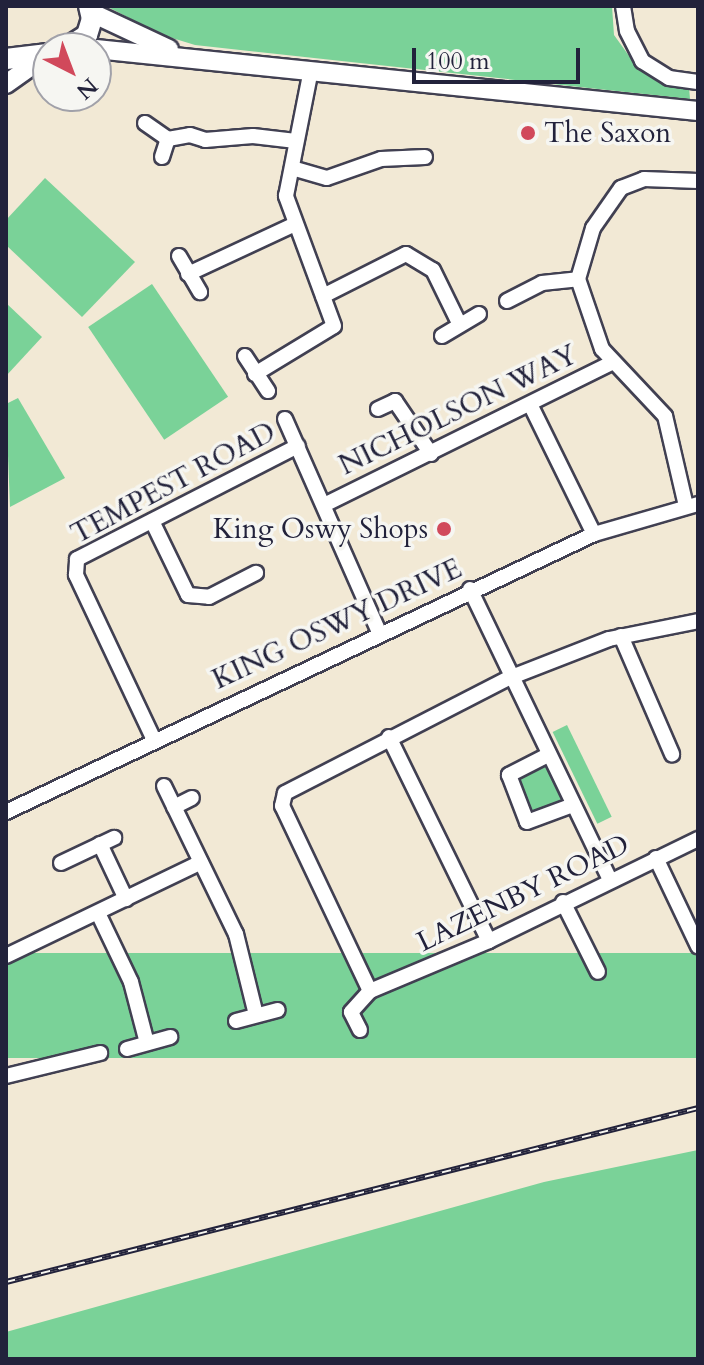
<!DOCTYPE html>
<style>
body{margin:0}
#map{position:relative;width:704px;height:1365px;overflow:hidden;background:#f2e9d5;font-family:Cardo,serif}
div>[style]{position:absolute}
[style*='--x']{left:calc(var(--x)*1px);top:calc(var(--y)*1px);width:calc(var(--w)*1px);rotate:calc(var(--a)*1deg)}
.green>*{inset:0;background:#7ad298;transform-origin:0 0}
.roads{filter:drop-shadow(2px 0 #414052) drop-shadow(-2px 0 #414052) drop-shadow(0 2px #414052) drop-shadow(0 -2px #414052)}
.minor>*{height:14px;margin:-7px;padding:0 7px;transform-origin:7px;border-radius:7px;background:#fff}
.major>*{height:18px;margin:-9px;padding:0 9px;transform-origin:9px;border-radius:9px;background:#fff}
.highway>*{height:20px;margin:-10px;padding:0 10px;transform-origin:10px;border-radius:10px;background:#fff}
.rail>*{height:6px;margin-top:-3px;transform-origin:0;background:repeating-linear-gradient(90deg,#f6f6f2 0 9px,#22223b 0 18px);box-sizing:border-box;border-block:2px solid #22223b}
.dots>*{width:22px;height:22px;translate:-50% -50%;box-sizing:border-box;border:4px solid #f6f6f2;border-radius:50%}
span{translate:-50% -50%;white-space:nowrap;text-align:center;line-height:1.15;-webkit-text-stroke:7px #f6f6f2;paint-order:stroke}
.poi-label{font-size:28px;color:#22223b}
.left{translate:0 -50%;text-align:left}
.right{translate:-100% -50%;text-align:right}
.street-label{font-size:28px;color:#22223b}
.frame{position:absolute;inset:0;border:8px solid #22223b;pointer-events:none}
.north{position:absolute;left:32px;top:32px;width:80px;height:80px;box-sizing:border-box;background:#f6f6f2;border:2px solid #a1a1a9;border-radius:50%;rotate:138deg;font-size:22px;font-weight:700;line-height:32px;text-align:center;color:#22223b}
.north::after{content:'';display:block;margin:auto;width:28px;height:36px;background:#d1495b;clip-path:polygon(50% 0,100% 100%,50% 72%,0 100%)}
.scale{position:absolute;left:412px;top:48px;width:168px;height:36px;box-sizing:border-box;border:4px solid #22223b;border-top:0;padding-left:10px;font-size:24px;line-height:28px;white-space:nowrap;color:#22223b;-webkit-text-stroke:6px #f6f6f2;paint-order:stroke}
</style>
<div id="map">
<div class="green">
<div style="clip-path:polygon(106px 6px,612px 6px,614px 35px,632px 60px,656px 79px,689px 87px,690px 99px,195px 45px,133px 26px,135px 21px)"></div>
<div style="clip-path:polygon(45px 178px,135px 262px,82px 317px,6px 245px,6px 220px)"></div>
<div style="left:152px;top:284px;width:136px;height:77px;rotate:56deg"></div>
<div style="clip-path:polygon(6px 303px,42px 337px,6px 376px)"></div>
<div style="clip-path:polygon(18px 398px,65px 478px,10px 507px,6px 404px)"></div>
<div style="left:567px;top:725px;width:102px;height:16px;rotate:64deg"></div>
<div style="clip-path:polygon(546px 765px,566px 805px,534px 816px,519px 779px)"></div>
<div style="left:698px;top:953px;width:105px;height:712px;rotate:90deg"></div>
<div style="clip-path:polygon(698px 1150px,698px 1359px,6px 1359px,6px 1332px,544px 1182px)"></div>
</div>
<div class="roads">
<div class="minor">
<div style="--x:623;--y:6;--w:25;--a:81"></div>
<div style="--x:627;--y:31;--w:34;--a:63"></div>
<div style="--x:642;--y:61;--w:32;--a:32"></div>
<div style="--x:669;--y:78;--w:29;--a:8"></div>
<div style="--x:145;--y:123;--w:28;--a:35"></div>
<div style="--x:162;--y:157;--w:19;--a:-72"></div>
<div style="--x:168;--y:139;--w:22;--a:-10"></div>
<div style="--x:190;--y:135;--w:16;--a:18"></div>
<div style="--x:205;--y:140;--w:48;--a:-4.8"></div>
<div style="--x:253;--y:136;--w:43;--a:6.6"></div>
<div style="--x:292;--y:168;--w:36;--a:16"></div>
<div style="--x:327;--y:178;--w:57;--a:-19.4"></div>
<div style="--x:381;--y:159;--w:44;--a:-2.6"></div>
<div style="--x:179;--y:256;--w:42;--a:59.7"></div>
<div style="--x:188;--y:274;--w:116;--a:-25"></div>
<div style="--x:323;--y:296;--w:93;--a:-26.8"></div>
<div style="--x:406;--y:254;--w:31;--a:31"></div>
<div style="--x:433;--y:270;--w:59;--a:63.9"></div>
<div style="--x:507;--y:301;--w:39;--a:-27"></div>
<div style="--x:542;--y:283;--w:36;--a:-6"></div>
<div style="--x:442;--y:336;--w:43;--a:-30.7"></div>
<div style="--x:245;--y:356;--w:42;--a:56.7"></div>
<div style="--x:255;--y:374;--w:92;--a:-31.3"></div>
<div style="--x:334;--y:326;--w:139;--a:-110.3"></div>
<div style="--x:286;--y:196;--w:128;--a:-78.8"></div>
<div style="--x:530;--y:404;--w:145;--a:63.8"></div>
<div style="--x:378;--y:409;--w:19;--a:-25"></div>
<div style="--x:395;--y:401;--w:64;--a:55.8"></div>
<div style="--x:285;--y:419;--w:233;--a:66.2"></div>
<div style="--x:326;--y:504;--w:320;--a:-26.3"></div>
<div style="--x:686;--y:506;--w:92;--a:-103.1"></div>
<div style="--x:665;--y:416;--w:92;--a:-133.2"></div>
<div style="--x:602;--y:349;--w:74;--a:-108.9"></div>
<div style="--x:578;--y:279;--w:53;--a:-73.6"></div>
<div style="--x:593;--y:228;--w:49;--a:-55"></div>
<div style="--x:621;--y:188;--w:25;--a:-21"></div>
<div style="--x:644;--y:179;--w:54;--a:2.1"></div>
<div style="--x:152;--y:521;--w:82;--a:64.1"></div>
<div style="--x:188;--y:595;--w:21;--a:5"></div>
<div style="--x:209;--y:597;--w:53;--a:-27.1"></div>
<div style="--x:470;--y:589;--w:323;--a:64.3"></div>
<div style="--x:621;--y:636;--w:129;--a:66.6"></div>
<div style="--x:389;--y:737;--w:227;--a:63.9"></div>
<div style="--x:154;--y:740;--w:183;--a:-115.3"></div>
<div style="--x:76;--y:575;--w:16;--a:-86"></div>
<div style="--x:77;--y:559;--w:248;--a:-27.1"></div>
<div style="--x:548;--y:755;--w:44;--a:152.9"></div>
<div style="--x:509;--y:775;--w:50;--a:69"></div>
<div style="--x:527;--y:822;--w:49;--a:-20.3"></div>
<div style="--x:164;--y:786;--w:165;--a:64.1"></div>
<div style="--x:236;--y:934;--w:83;--a:76.1"></div>
<div style="--x:174;--y:807;--w:20;--a:-27"></div>
<div style="--x:6;--y:812;--w:650;--a:-25.3"></div>
<div style="--x:594;--y:534;--w:108;--a:-16.1"></div>
<div style="--x:100;--y:844;--w:61;--a:64.7"></div>
<div style="--x:656;--y:858;--w:98;--a:64.5"></div>
<div style="--x:61;--y:863;--w:59;--a:-25.3"></div>
<div style="--x:563;--y:902;--w:78;--a:63.4"></div>
<div style="--x:98;--y:913;--w:76;--a:64.4"></div>
<div style="--x:131;--y:982;--w:63;--a:75.3"></div>
<div style="--x:6;--y:956;--w:216;--a:-25.7"></div>
<div style="--x:370;--y:991;--w:205;--a:-115.4"></div>
<div style="--x:282;--y:806;--w:13;--a:-77"></div>
<div style="--x:285;--y:793;--w:252;--a:-27.2"></div>
<div style="--x:509;--y:678;--w:107;--a:-21.3"></div>
<div style="--x:609;--y:639;--w:91;--a:-11.4"></div>
<div style="--x:370;--y:991;--w:129;--a:-22.8"></div>
<div style="--x:489;--y:941;--w:233;--a:-26"></div>
<div style="--x:236;--y:1021;--w:43;--a:-14.7"></div>
<div style="--x:360;--y:1030;--w:20;--a:-117"></div>
<div style="--x:351;--y:1012;--w:28;--a:-48"></div>
<div style="--x:127;--y:1049;--w:45;--a:-15.6"></div>
<div style="--x:6;--y:1076;--w:97;--a:-13.7"></div>
</div>
<div class="major">
<div style="--x:92;--y:13;--w:85;--a:25.1"></div>
<div style="--x:96;--y:49;--w:605;--a:5.88"></div>
<div style="--x:6;--y:84;--w:52;--a:-35.5"></div>
</div>
<div class="highway">
<div style="--x:67;--y:48;--w:24;--a:-33"></div>
<div style="--x:87;--y:35;--w:17;--a:-73"></div>
<div style="--x:92;--y:19;--w:13;--a:-103"></div>
<div style="--x:6;--y:59;--w:42;--a:-6.8"></div>
</div>
</div>
<div class="rail">
<div style="--x:6;--y:1282;--w:714;--a:-14.11"></div>
</div>
<div class="dots">
<div style="left:528px;top:133px;background:#d1495b"></div>
<div style="left:444px;top:529px;background:#d1495b"></div>
</div>
<div class="poi-label">
<span class="left" style="left:544px;top:133px">The Saxon</span>
<span class="right" style="left:428px;top:529px">King Oswy Shops</span>
</div>
<div class="street-label">
<span style="left:458px;top:410px;rotate:-26deg">NICHOLSON WAY</span>
<span style="left:173px;top:483px;rotate:-28deg">TEMPEST ROAD</span>
<span style="left:337px;top:624px;rotate:-25deg">KING OSWY DRIVE</span>
<span style="left:523px;top:893px;rotate:-26deg">LAZENBY ROAD</span>
</div>
<div class="frame"></div>
<div class="north">N</div>
<div class="scale">100 m</div>
</div>
